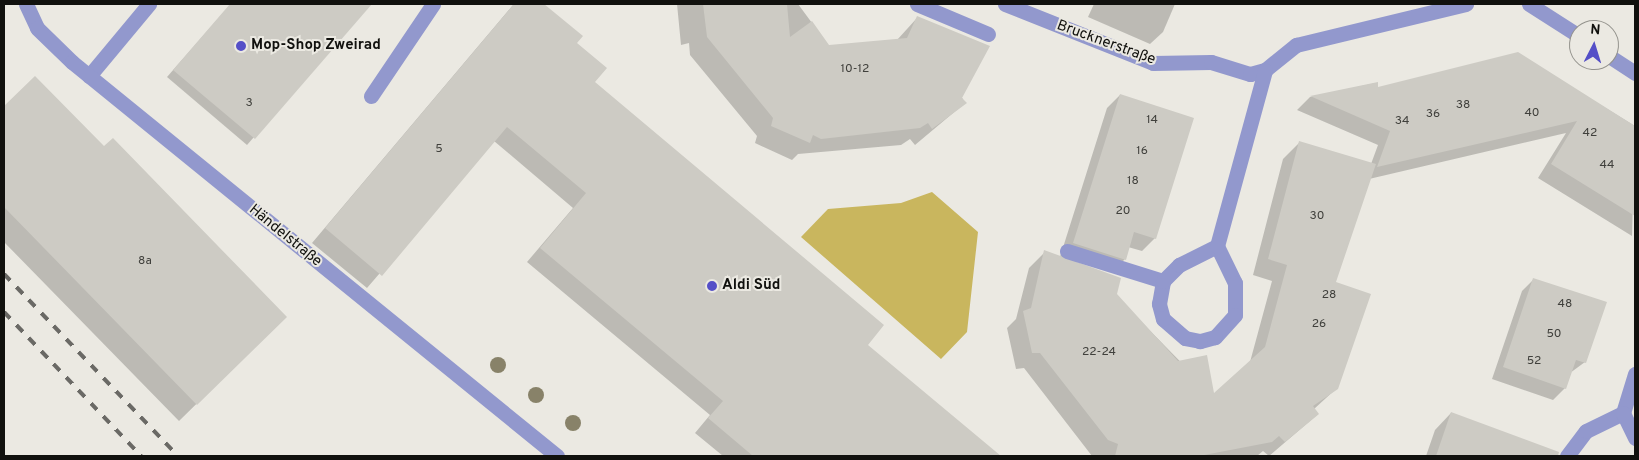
<!DOCTYPE html>
<meta charset="utf-8">
<style>
body{margin:0}
#map{position:relative;width:1639px;height:460px;overflow:hidden;background:#ebe9e2;font-family:Overpass,sans-serif}
div>[style]{position:absolute}
[style*='--x']{left:calc(var(--x)*1px);top:calc(var(--y)*1px);width:calc(var(--w)*1px);rotate:calc(var(--a)*1deg)}
.green>*{inset:0;background:#c9b65e}
.shadow>*{inset:0;background:#0003}
.building>*{inset:0;background:#cdcbc4}
.lane>*{height:15px;margin:-7.5px;padding:0 7.5px;transform-origin:7.5px;border-radius:7.5px;background:#9298cd}
.street>*{height:15px;margin:-7.5px;padding:0 7.5px;transform-origin:7.5px;border-radius:7.5px;background:#9298cd}
.rail>*{height:4px;margin-top:-2px;transform-origin:0;background:repeating-linear-gradient(90deg,#6a6965 0 9px,transparent 0 18px)}
.trees>*{width:16px;height:16px;margin:-8px;border-radius:50%;background:#888269}
.dots>*{width:14px;height:14px;translate:-50% -50%;box-sizing:border-box;border:2px solid #ebe9e2;border-radius:50%}
span{translate:-50% -50%;white-space:nowrap;text-align:center;line-height:1.15;-webkit-text-stroke:4px #ebe9e2;paint-order:stroke}
.number-label{font-size:12px;color:#40403c}
.number-label span{-webkit-text-stroke-width:0}
.street-label{font-size:15px;color:#11110e}
.poi-label{font-size:15px;color:#11110e;font-weight:700}
.left{translate:0 -50%;text-align:left}
.frame{position:absolute;inset:0;border:5px solid #11110e;pointer-events:none}
.north{position:absolute;left:1569px;top:20px;width:50px;height:50px;box-sizing:border-box;background:#ebe9e2;border:1px solid #94938d;border-radius:50%;rotate:5deg;font-size:14px;font-weight:700;line-height:20px;text-align:center;color:#11110e}
.north::after{content:'';display:block;margin:auto;width:18px;height:22px;background:#544fc7;clip-path:polygon(50% 0,100% 100%,50% 72%,0 100%)}
</style>
<div id="map">
<div class="green">
<div style="clip-path:polygon(932px 192px,978px 232px,967px 332px,941px 359px,801px 237px,828px 209px,901px 203px)"></div>
</div>
<div class="shadow">
<div style="clip-path:polygon(231px 4px,370px 4px,247px 145px,167px 77px)"></div>
<div style="clip-path:polygon(542px 4px,581px 37px,576px 43px,593px 83px,866px 345px,980px 440px,966px 456px,723px 456px,695px 433px,710px 415px,527px 262px,573px 208px,494px 141px,367px 288px,312px 243px,513px 5px)"></div>
<div style="clip-path:polygon(677px 4px,798px 4px,829px 46px,897px 40px,917px 18px,965px 103px,915px 145px,910px 139px,901px 145px,798px 154px,792px 160px,755px 143px,757px 136px,690px 55px,689px 43px,681px 45px)"></div>
<div style="clip-path:polygon(1094px 4px,1175px 4px,1163px 32px,1150px 44px,1088px 17px)"></div>
<div style="clip-path:polygon(1517px 54px,1635px 126px,1632px 236px,1538px 178px,1566px 133px,1369px 179px,1334px 282px,1337px 388px,1314px 409px,1318px 414px,1269px 456px,1263px 451px,1257px 456px,1092px 456px,1024px 368px,1016px 369px,1007px 328px,1016px 319px,1029px 268px,1045px 252px,1060px 257px,1107px 108px,1120px 95px,1155px 238px,1142px 251px,1128px 247px,1125px 259px,1112px 272px,1073px 259px,1115px 295px,1213px 395px,1250px 362px,1272px 281px,1253px 275px,1283px 159px,1299px 143px,1371px 164px,1378px 145px,1297px 110px,1310px 97px,1376px 83px,1377px 89px)"></div>
<div style="clip-path:polygon(35px 77px,104px 148px,285px 317px,179px 421px,4px 242px,4px 108px)"></div>
<div style="clip-path:polygon(1534px 279px,1585px 362px,1570px 373px,1565px 388px,1553px 400px,1492px 379px,1522px 291px)"></div>
<div style="clip-path:polygon(1451px 413px,1536px 445px,1533px 456px,1426px 456px,1435px 430px)"></div>
</div>
<div class="building">
<div style="clip-path:polygon(230px 4px,372px 4px,255px 139px,173px 70px)"></div>
<div style="clip-path:polygon(514px 4px,544px 4px,583px 36px,577px 43px,607px 68px,595px 82px,884px 325px,868px 345px,1001px 456px,753px 456px,708px 418px,723px 401px,540px 248px,586px 193px,507px 127px,382px 276px,325px 228px)"></div>
<div style="clip-path:polygon(703px 4px,787px 4px,790px 37px,812px 21px,829px 45px,907px 38px,917px 16px,990px 46px,962px 98px,967px 103px,932px 129px,928px 123px,920px 128px,821px 139px,813px 135px,810px 143px,771px 126px,773px 118px,707px 37px)"></div>
<div style="clip-path:polygon(1518px 52px,1635px 126px,1635px 216px,1551px 164px,1577px 121px,1377px 167px,1390px 131px,1310px 96px,1378px 82px,1378px 87px)"></div>
<div style="clip-path:polygon(35px 76px,104px 146px,113px 138px,287px 317px,197px 405px,4px 207px,4px 106px)"></div>
<div style="clip-path:polygon(1120px 94px,1194px 118px,1156px 239px,1134px 232px,1126px 260px,1073px 243px)"></div>
<div style="clip-path:polygon(1299px 141px,1376px 164px,1336px 282px,1371px 294px,1338px 389px,1313px 406px,1319px 414px,1285px 442px,1279px 436px,1272px 442px,1199px 456px,1115px 456px,1118px 444px,1108px 440px,1040px 353px,1032px 353px,1023px 311px,1031px 308px,1044px 250px,1121px 278px,1117px 294px,1178px 361px,1207px 355px,1214px 393px,1265px 347px,1287px 265px,1268px 259px)"></div>
<div style="clip-path:polygon(1533px 278px,1607px 302px,1586px 363px,1576px 360px,1566px 389px,1503px 367px)"></div>
<div style="clip-path:polygon(1451px 412px,1559px 452px,1558px 456px,1436px 456px)"></div>
</div>
<div class="lane">
<div style="--x:917;--y:4;--w:77;--a:22.9"></div>
<div style="--x:89;--y:76;--w:94;--a:-50.2"></div>
<div style="--x:371;--y:96;--w:111;--a:-56"></div>
<div style="--x:1067;--y:251;--w:101;--a:17.4"></div>
</div>
<div class="street">
<div style="--x:26;--y:4;--w:26;--a:65"></div>
<div style="--x:37;--y:28;--w:49;--a:44.2"></div>
<div style="--x:72;--y:62;--w:625;--a:39.09"></div>
<div style="--x:1005;--y:4;--w:159;--a:21.7"></div>
<div style="--x:1153;--y:63;--w:58;--a:-1"></div>
<div style="--x:1211;--y:62;--w:41;--a:17.1"></div>
<div style="--x:1250;--y:74;--w:16;--a:-15"></div>
<div style="--x:1265;--y:70;--w:40;--a:-39"></div>
<div style="--x:1296;--y:45;--w:175;--a:-13.6"></div>
<div style="--x:1529;--y:4;--w:59;--a:32.6"></div>
<div style="--x:1609;--y:56;--w:31;--a:33"></div>
<div style="--x:1217;--y:246;--w:41;--a:64.1"></div>
<div style="--x:1235;--y:283;--w:32;--a:90"></div>
<div style="--x:1235;--y:315;--w:30;--a:132"></div>
<div style="--x:1215;--y:337;--w:16;--a:165"></div>
<div style="--x:1200;--y:341;--w:15;--a:-169"></div>
<div style="--x:1185;--y:338;--w:29;--a:-139"></div>
<div style="--x:1163;--y:319;--w:16;--a:-105"></div>
<div style="--x:1159;--y:304;--w:23;--a:-80"></div>
<div style="--x:1163;--y:281;--w:23;--a:-45"></div>
<div style="--x:1179;--y:265;--w:42;--a:-26.6"></div>
<div style="--x:1217;--y:246;--w:182;--a:-74.7"></div>
<div style="--x:1623;--y:413;--w:41;--a:-72.9"></div>
<div style="--x:1567;--y:456;--w:31;--a:-53"></div>
<div style="--x:1586;--y:431;--w:41;--a:-25.9"></div>
<div style="--x:1623;--y:413;--w:28;--a:64"></div>
</div>
<div class="rail">
<div style="--x:4;--y:274;--w:252;--a:46.3"></div>
<div style="--x:4;--y:312;--w:199;--a:46.4"></div>
</div>
<div class="trees">
<div style="left:498px;top:365px"></div>
<div style="left:536px;top:395px"></div>
<div style="left:573px;top:423px"></div>
</div>
<div class="dots">
<div style="left:241px;top:46px;background:#544fc7"></div>
<div style="left:712px;top:286px;background:#544fc7"></div>
</div>
<div class="number-label">
<span style="left:855px;top:70px">10-12</span>
<span style="left:249px;top:104px">3</span>
<span style="left:1463px;top:106px">38</span>
<span style="left:1532px;top:114px">40</span>
<span style="left:1433px;top:115px">36</span>
<span style="left:1152px;top:121px">14</span>
<span style="left:1402px;top:122px">34</span>
<span style="left:1590px;top:134px">42</span>
<span style="left:439px;top:150px">5</span>
<span style="left:1142px;top:152px">16</span>
<span style="left:1607px;top:166px">44</span>
<span style="left:1133px;top:182px">18</span>
<span style="left:1123px;top:212px">20</span>
<span style="left:1317px;top:217px">30</span>
<span style="left:145px;top:262px">8a</span>
<span style="left:1329px;top:296px">28</span>
<span style="left:1565px;top:305px">48</span>
<span style="left:1319px;top:325px">26</span>
<span style="left:1554px;top:335px">50</span>
<span style="left:1099px;top:353px">22-24</span>
<span style="left:1534px;top:362px">52</span>
</div>
<div class="street-label">
<span style="left:1106px;top:43px;rotate:20deg">Brucknerstraße</span>
<span style="left:285px;top:236px;rotate:39deg">Händelstraße</span>
</div>
<div class="poi-label">
<span class="left" style="left:251px;top:46px">Mop-Shop Zweirad</span>
<span class="left" style="left:722px;top:286px">Aldi Süd</span>
</div>
<div class="frame"></div>
<div class="north">N</div>
</div>
